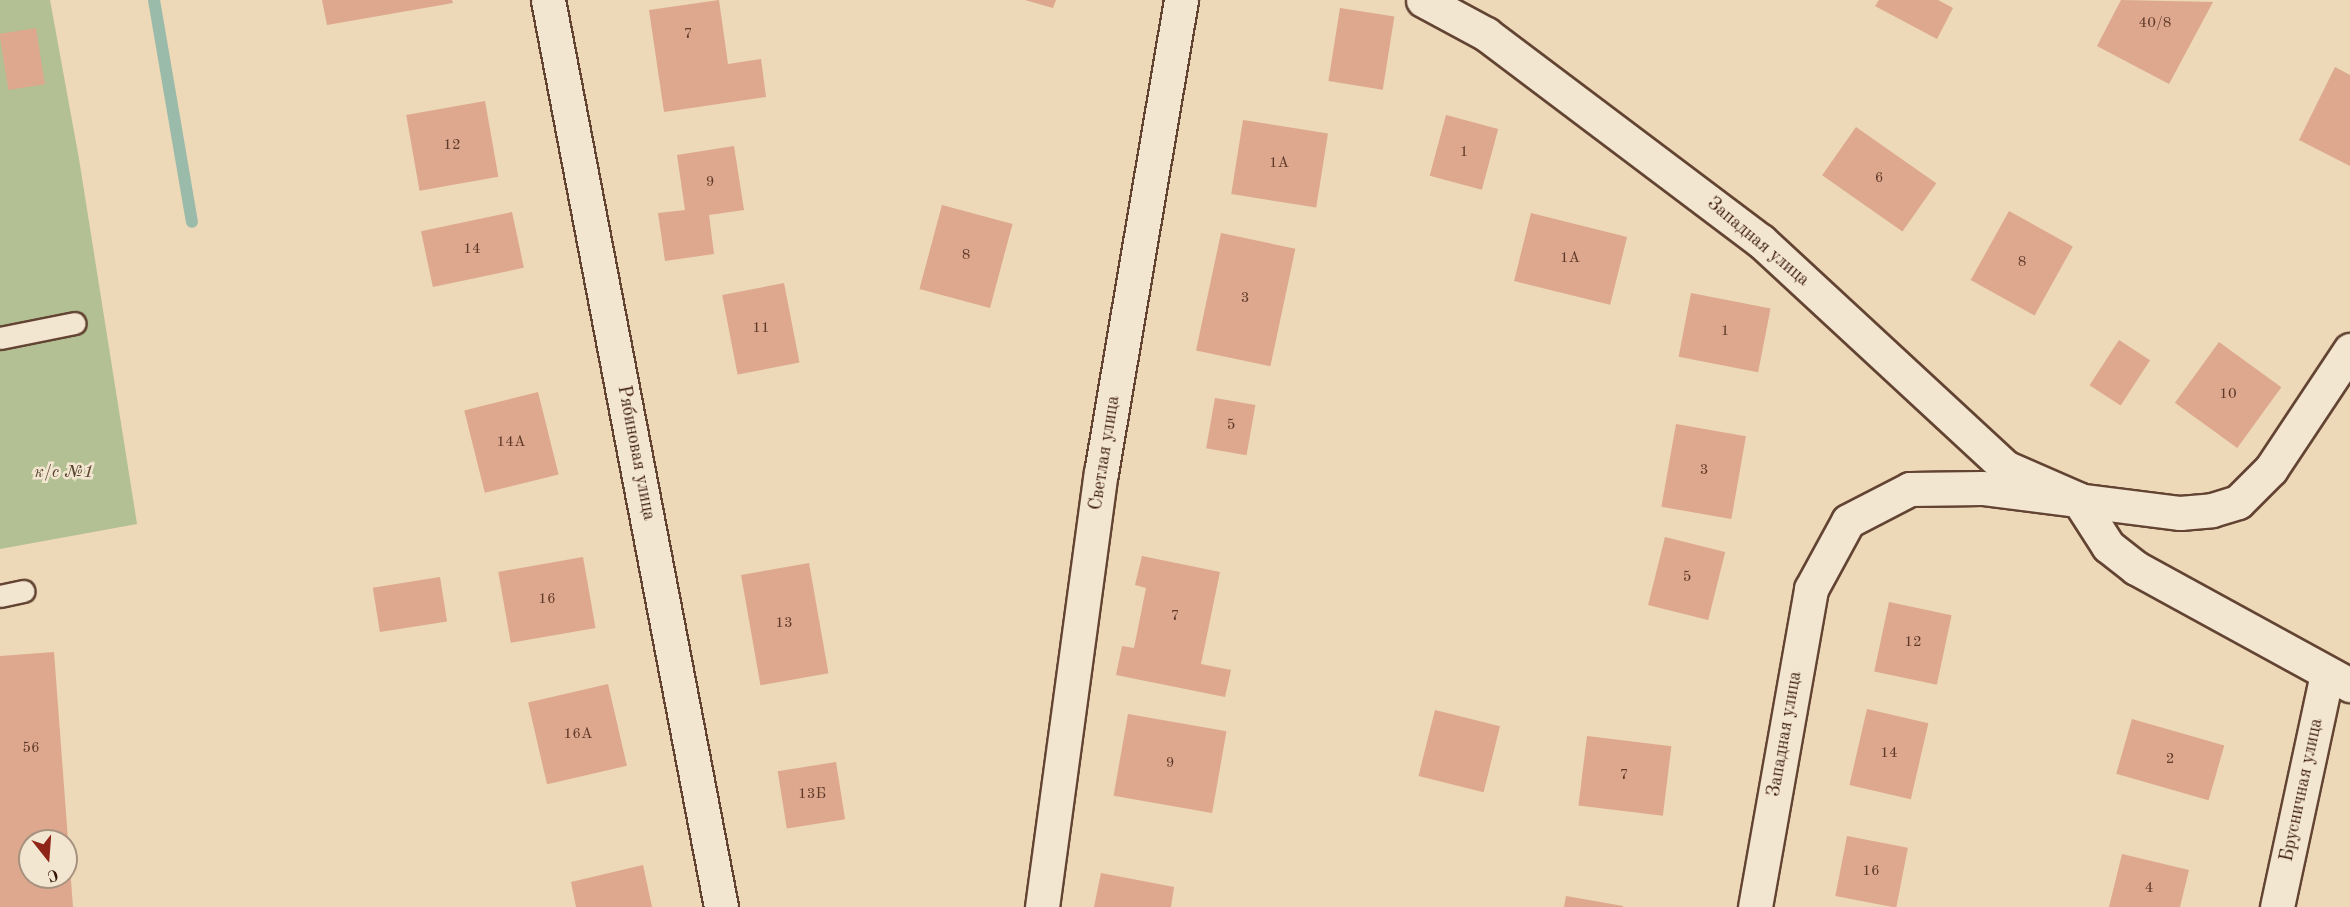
<!DOCTYPE html>
<meta charset="utf-8">
<style>
body{margin:0}
#map{position:relative;width:2350px;height:907px;overflow:hidden;background:#edd8b7;font-family:"Old Standard TT",serif}
div>[style]{position:absolute}
[style*='--x']{left:calc(var(--x)*1px);top:calc(var(--y)*1px);width:calc(var(--w)*1px);rotate:calc(var(--a)*1deg)}
.green>*{inset:0;background:#b2c093}
.stream>*{height:12px;margin:-6px;padding:0 6px;transform-origin:6px;border-radius:6px;background:#9abaaa}
.building>*{inset:0;background:#dda88d;transform-origin:0 0}
.roads{filter:drop-shadow(2px 0 #634433) drop-shadow(-2px 0 #634433) drop-shadow(0 2px #634433) drop-shadow(0 -2px #634433)}
.service>*{height:21px;margin:-10.5px;padding:0 10.5px;transform-origin:10.5px;border-radius:10.5px;background:#f3e6d0}
.minor>*{height:33px;margin:-16.5px;padding:0 16.5px;transform-origin:16.5px;border-radius:16.5px;background:#f3e6d0}
span{translate:-50% -50%;white-space:nowrap;text-align:center;line-height:1.15;-webkit-text-stroke:5px #f3e6d0;paint-order:stroke}
.number-label{font-size:15px;color:#5f3828}
.number-label span{-webkit-text-stroke-width:0}
.street-label{font-size:18px;color:#351307}
.park-label{font-size:18px;color:#5a4731;font-style:italic}
.north{position:absolute;left:18px;top:829px;width:60px;height:60px;box-sizing:border-box;background:#f3e6d0;border:2px solid #a79280;border-radius:50%;rotate:163deg;font-size:16px;font-weight:700;line-height:24px;text-align:center;color:#351307}
.north::after{content:'';display:block;margin:auto;width:21px;height:27px;background:#8f2418;clip-path:polygon(50% 0,100% 100%,50% 72%,0 100%)}
</style>
<div id="map">
<div class="green">
<div style="clip-path:polygon(0 0,50px 0,79px 159px,137px 524px,0 549px)"></div>
</div>
<div class="stream">
<div style="--x:154;--y:0;--w:225;--a:80.3"></div>
</div>
<div class="building">
<div style="clip-path:polygon(322px 0,452px 0,453px 3px,327px 25px)"></div>
<div style="clip-path:polygon(719px 0,728px 64px,761px 59px,766px 97px,664px 112px,649px 10px)"></div>
<div style="clip-path:polygon(1025px 0,1056px 0,1053px 8px)"></div>
<div style="clip-path:polygon(1879px 0,1938px 0,1953px 8px,1937px 39px,1875px 6px)"></div>
<div style="clip-path:polygon(2121px 0,2213px 2px,2169px 84px,2097px 46px)"></div>
<div style="left:1340px;top:8px;width:55px;height:74px;rotate:9deg"></div>
<div style="left:36px;top:28px;width:57px;height:37px;rotate:81deg"></div>
<div style="clip-path:polygon(2335px 67px,2350px 75px,2350px 166px,2299px 140px)"></div>
<div style="left:485px;top:101px;width:77px;height:80px;rotate:80deg"></div>
<div style="left:1446px;top:115px;width:54px;height:63px;rotate:15deg"></div>
<div style="left:1243px;top:120px;width:86px;height:75px;rotate:9deg"></div>
<div style="left:1856px;top:127px;width:98px;height:59px;rotate:35deg"></div>
<div style="clip-path:polygon(734px 146px,744px 210px,709px 215px,714px 254px,665px 261px,658px 213px,685px 210px,677px 155px)"></div>
<div style="left:942px;top:205px;width:73px;height:87px;rotate:15deg"></div>
<div style="left:2009px;top:211px;width:73px;height:79px;rotate:29deg"></div>
<div style="left:512px;top:212px;width:57px;height:93px;rotate:78deg"></div>
<div style="left:1531px;top:213px;width:99px;height:70px;rotate:14deg"></div>
<div style="left:1221px;top:233px;width:76px;height:120px;rotate:12deg"></div>
<div style="left:784px;top:283px;width:81px;height:63px;rotate:79deg"></div>
<div style="left:1691px;top:293px;width:81px;height:65px;rotate:11deg"></div>
<div style="left:2119px;top:340px;width:37px;height:54px;rotate:33deg"></div>
<div style="left:2219px;top:342px;width:77px;height:75px;rotate:36deg"></div>
<div style="left:538px;top:392px;width:85px;height:76px;rotate:76deg"></div>
<div style="left:1215px;top:398px;width:41px;height:51px;rotate:10deg"></div>
<div style="left:1676px;top:424px;width:71px;height:84px;rotate:10deg"></div>
<div style="left:1665px;top:537px;width:62px;height:70px;rotate:14deg"></div>
<div style="clip-path:polygon(1142px 556px,1220px 572px,1201px 664px,1231px 670px,1225px 697px,1116px 675px,1122px 646px,1134px 648px,1146px 588px,1135px 585px)"></div>
<div style="left:583px;top:557px;width:72px;height:86px;rotate:80deg"></div>
<div style="left:809px;top:563px;width:112px;height:69px;rotate:80deg"></div>
<div style="left:440px;top:577px;width:45px;height:68px;rotate:81deg"></div>
<div style="left:1889px;top:602px;width:64px;height:71px;rotate:12deg"></div>
<div style="clip-path:polygon(evenodd,54px 652px,73px 907px,0 907px,0 656px,54px 652px,30px 841px,66px 841px,66px 877px,30px 877px,30px 841px)"></div>
<div style="left:608px;top:684px;width:84px;height:82px;rotate:77deg"></div>
<div style="left:1867px;top:709px;width:63px;height:78px;rotate:13deg"></div>
<div style="left:1435px;top:710px;width:67px;height:68px;rotate:14deg"></div>
<div style="left:1128px;top:714px;width:100px;height:83px;rotate:10deg"></div>
<div style="left:2132px;top:719px;width:96px;height:57px;rotate:16deg"></div>
<div style="left:1587px;top:736px;width:85px;height:70px;rotate:7deg"></div>
<div style="left:836px;top:762px;width:58px;height:59px;rotate:81deg"></div>
<div style="left:1847px;top:836px;width:62px;height:61px;rotate:11deg"></div>
<div style="clip-path:polygon(2122px 854px,2189px 870px,2180px 907px,2109px 907px)"></div>
<div style="clip-path:polygon(643px 865px,652px 907px,576px 907px,571px 882px)"></div>
<div style="clip-path:polygon(1101px 873px,1174px 887px,1171px 907px,1094px 907px)"></div>
<div style="clip-path:polygon(1566px 896px,1623px 906px,1623px 907px,1564px 907px)"></div>
</div>
<div class="roads">
<div class="service">
<div style="--x:0;--y:338;--w:76;--a:-11.3"></div>
<div style="--x:0;--y:596;--w:24;--a:-12"></div>
</div>
<div class="minor">
<div style="--x:548;--y:0;--w:923;--a:79.2"></div>
<div style="--x:1423;--y:0;--w:72;--a:28.4"></div>
<div style="--x:1486;--y:34;--w:344;--a:37"></div>
<div style="--x:1761;--y:241;--w:333;--a:42.8"></div>
<div style="--x:2005;--y:467;--w:80;--a:23.7"></div>
<div style="--x:2078;--y:499;--w:56;--a:57.4"></div>
<div style="--x:2108;--y:546;--w:36;--a:38"></div>
<div style="--x:2136;--y:568;--w:244;--a:28.7"></div>
<div style="--x:1042;--y:907;--w:438;--a:-82.3"></div>
<div style="--x:1101;--y:473;--w:480;--a:-80.4"></div>
<div style="--x:1755;--y:907;--w:323;--a:-80"></div>
<div style="--x:1811;--y:589;--w:77;--a:-61.4"></div>
<div style="--x:1848;--y:521;--w:70;--a:-27.3"></div>
<div style="--x:1910;--y:489;--w:72;--a:-0.8"></div>
<div style="--x:1982;--y:488;--w:200;--a:7.2"></div>
<div style="--x:2180;--y:513;--w:32;--a:-5"></div>
<div style="--x:2212;--y:510;--w:27;--a:-17"></div>
<div style="--x:2238;--y:502;--w:47;--a:-45"></div>
<div style="--x:2271;--y:469;--w:143;--a:-56.4"></div>
<div style="--x:2277;--y:907;--w:238;--a:-77.9"></div>
</div>
</div>
<div class="number-label">
<span style="left:2155px;top:24px">40/8</span>
<span style="left:688px;top:35px">7</span>
<span style="left:452px;top:146px">12</span>
<span style="left:1464px;top:153px">1</span>
<span style="left:1279px;top:164px">1А</span>
<span style="left:1879px;top:179px">6</span>
<span style="left:710px;top:183px">9</span>
<span style="left:472px;top:250px">14</span>
<span style="left:966px;top:256px">8</span>
<span style="left:1570px;top:259px">1А</span>
<span style="left:2022px;top:263px">8</span>
<span style="left:1245px;top:299px">3</span>
<span style="left:761px;top:329px">11</span>
<span style="left:1725px;top:332px">1</span>
<span style="left:2228px;top:395px">10</span>
<span style="left:1231px;top:426px">5</span>
<span style="left:511px;top:443px">14А</span>
<span style="left:1704px;top:471px">3</span>
<span style="left:1687px;top:578px">5</span>
<span style="left:547px;top:600px">16</span>
<span style="left:1175px;top:617px">7</span>
<span style="left:784px;top:624px">13</span>
<span style="left:1913px;top:643px">12</span>
<span style="left:578px;top:735px">16А</span>
<span style="left:31px;top:749px">56</span>
<span style="left:1889px;top:754px">14</span>
<span style="left:2170px;top:760px">2</span>
<span style="left:1170px;top:764px">9</span>
<span style="left:1624px;top:776px">7</span>
<span style="left:812px;top:795px">13Б</span>
<span style="left:1871px;top:872px">16</span>
<span style="left:2149px;top:889px">4</span>
</div>
<div class="street-label">
<span style="left:1758px;top:242px;rotate:40deg">Западная улица</span>
<span style="left:636px;top:453px;rotate:79deg">Рябиновая улица</span>
<span style="left:1105px;top:453px;rotate:-81deg">Светлая улица</span>
<span style="left:1785px;top:734px;rotate:-80deg">Западная улица</span>
<span style="left:2302px;top:790px;rotate:-78deg">Брусничная улица</span>
</div>
<div class="park-label">
<span style="left:64px;top:472px">к/с №1</span>
</div>
<div class="north">С</div>
</div>
